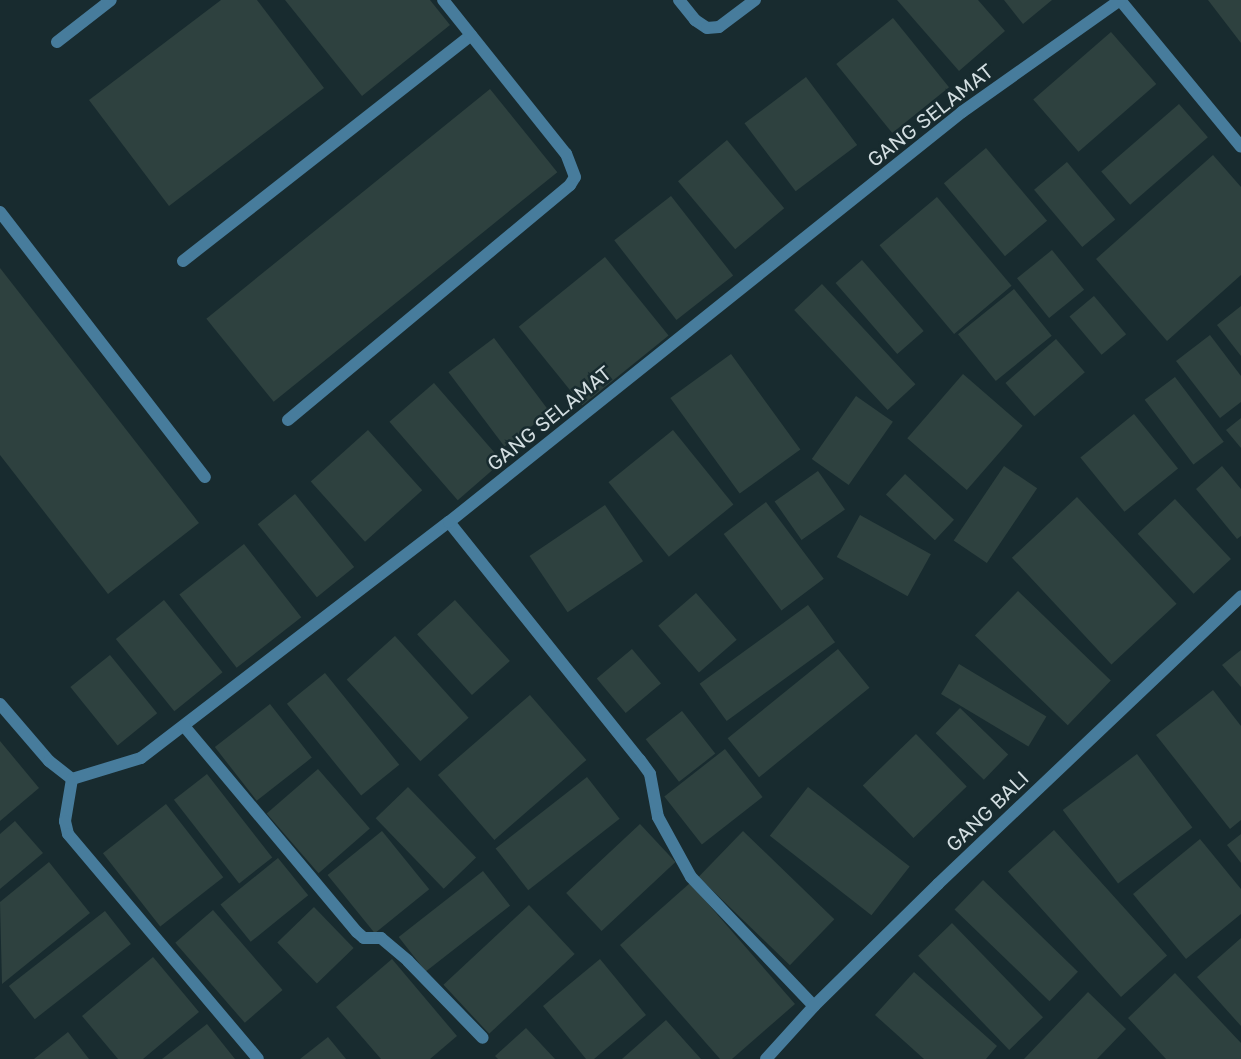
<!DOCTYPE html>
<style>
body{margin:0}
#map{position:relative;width:1241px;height:1059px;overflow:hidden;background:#182b2f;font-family:"Golos Text",sans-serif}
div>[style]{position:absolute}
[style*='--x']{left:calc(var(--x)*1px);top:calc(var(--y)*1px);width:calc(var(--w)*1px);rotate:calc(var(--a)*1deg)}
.building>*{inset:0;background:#2e413f;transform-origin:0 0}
.lane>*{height:12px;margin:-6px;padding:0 6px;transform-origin:6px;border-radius:6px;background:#477c9c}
.street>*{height:12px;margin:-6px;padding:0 6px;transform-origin:6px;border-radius:6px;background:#477c9c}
span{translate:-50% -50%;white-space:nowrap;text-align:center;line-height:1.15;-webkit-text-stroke:5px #182b2f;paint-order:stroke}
.street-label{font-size:20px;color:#d3dee1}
</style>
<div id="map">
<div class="building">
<div style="clip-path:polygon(221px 0,257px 0,324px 88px,169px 206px,89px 100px)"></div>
<div style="clip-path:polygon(285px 0,430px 0,450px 25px,362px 96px)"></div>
<div style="clip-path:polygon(897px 0,978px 0,1005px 31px,959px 71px)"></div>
<div style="clip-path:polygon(1004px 0,1052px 0,1023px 24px)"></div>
<div style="clip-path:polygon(1208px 0,1241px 0,1241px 43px)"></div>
<div style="left:893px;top:18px;width:89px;height:73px;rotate:51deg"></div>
<div style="left:1111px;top:32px;width:69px;height:103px;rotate:49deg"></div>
<div style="left:806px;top:77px;width:85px;height:77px;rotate:53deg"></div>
<div style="left:490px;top:89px;width:107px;height:365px;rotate:51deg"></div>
<div style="left:1179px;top:104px;width:44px;height:103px;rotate:49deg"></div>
<div style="left:727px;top:140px;width:89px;height:64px;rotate:50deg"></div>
<div style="left:986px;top:148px;width:95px;height:55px;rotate:50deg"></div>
<div style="clip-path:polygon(1213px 155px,1241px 187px,1241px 275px,1167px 341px,1096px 259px)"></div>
<div style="left:1067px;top:162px;width:75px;height:43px;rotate:50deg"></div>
<div style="left:671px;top:196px;width:101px;height:72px;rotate:52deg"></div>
<div style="left:937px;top:197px;width:116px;height:75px;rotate:50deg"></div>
<div style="left:1052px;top:250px;width:51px;height:45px;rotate:51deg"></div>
<div style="left:605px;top:257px;width:101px;height:111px;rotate:51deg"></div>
<div style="left:862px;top:260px;width:94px;height:35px;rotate:49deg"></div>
<div style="clip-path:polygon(0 268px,199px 523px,108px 594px,0 455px)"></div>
<div style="left:822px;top:284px;width:137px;height:38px;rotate:47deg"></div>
<div style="left:1014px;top:289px;width:60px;height:72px;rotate:51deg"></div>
<div style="left:1094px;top:296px;width:50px;height:32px;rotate:50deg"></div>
<div style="clip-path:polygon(1241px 306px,1241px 356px,1217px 325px)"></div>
<div style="clip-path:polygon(1210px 335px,1241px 376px,1241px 402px,1220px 418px,1176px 361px)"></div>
<div style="left:494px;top:338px;width:93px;height:57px;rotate:53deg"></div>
<div style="left:1056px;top:339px;width:44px;height:67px;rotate:49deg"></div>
<div style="left:731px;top:354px;width:118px;height:75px;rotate:54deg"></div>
<div style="left:963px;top:374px;width:79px;height:85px;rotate:41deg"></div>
<div style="left:1175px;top:377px;width:81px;height:38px;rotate:53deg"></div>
<div style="left:434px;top:383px;width:104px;height:59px;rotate:49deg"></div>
<div style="left:856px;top:396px;width:45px;height:77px;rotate:35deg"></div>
<div style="left:1134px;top:414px;width:70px;height:69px;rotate:51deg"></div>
<div style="clip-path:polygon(1241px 418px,1241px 448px,1226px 430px)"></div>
<div style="left:368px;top:430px;width:81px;height:77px;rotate:48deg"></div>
<div style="left:673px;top:430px;width:96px;height:83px;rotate:51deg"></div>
<div style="left:1004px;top:466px;width:40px;height:90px;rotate:34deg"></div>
<div style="clip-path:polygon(1222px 466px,1241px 489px,1241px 536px,1237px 539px,1196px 489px)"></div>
<div style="left:818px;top:471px;width:47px;height:53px;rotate:55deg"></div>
<div style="left:905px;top:474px;width:67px;height:28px;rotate:43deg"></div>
<div style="left:295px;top:494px;width:94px;height:48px;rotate:51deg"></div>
<div style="left:1077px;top:497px;width:146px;height:89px;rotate:47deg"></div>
<div style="left:1175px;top:499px;width:82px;height:51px;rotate:47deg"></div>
<div style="left:766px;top:502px;width:96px;height:53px;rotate:53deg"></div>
<div style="left:605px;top:505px;width:68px;height:91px;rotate:56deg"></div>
<div style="left:860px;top:515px;width:81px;height:48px;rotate:29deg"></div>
<div style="left:244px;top:544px;width:93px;height:82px;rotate:52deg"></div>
<div style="left:1018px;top:591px;width:129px;height:62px;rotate:44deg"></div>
<div style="left:696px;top:593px;width:62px;height:50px;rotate:49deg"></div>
<div style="left:164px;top:600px;width:93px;height:62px;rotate:51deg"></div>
<div style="left:455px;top:600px;width:82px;height:51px;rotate:48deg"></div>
<div style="left:808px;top:605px;width:46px;height:134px;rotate:54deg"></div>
<div style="left:395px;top:636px;width:110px;height:65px;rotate:48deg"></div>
<div style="left:632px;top:649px;width:45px;height:46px;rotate:50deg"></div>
<div style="left:838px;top:649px;width:50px;height:142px;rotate:51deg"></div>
<div style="clip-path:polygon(1241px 650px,1241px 687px,1222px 665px)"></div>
<div style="left:110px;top:655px;width:75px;height:51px;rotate:51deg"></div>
<div style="left:959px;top:664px;width:102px;height:35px;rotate:31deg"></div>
<div style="left:325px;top:673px;width:118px;height:49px;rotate:51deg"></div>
<div style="clip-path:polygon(1213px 690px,1241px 726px,1241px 820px,1230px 829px,1156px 735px)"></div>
<div style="left:530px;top:695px;width:86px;height:122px;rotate:49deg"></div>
<div style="left:270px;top:704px;width:68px;height:70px;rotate:52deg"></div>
<div style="left:960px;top:708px;width:67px;height:35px;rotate:44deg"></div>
<div style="left:682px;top:711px;width:54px;height:46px;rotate:52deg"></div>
<div style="left:916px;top:734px;width:73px;height:74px;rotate:46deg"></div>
<div style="clip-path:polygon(0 741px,39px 788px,0 821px)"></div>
<div style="left:725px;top:749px;width:61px;height:77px;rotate:52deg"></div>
<div style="left:1137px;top:754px;width:92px;height:93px;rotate:53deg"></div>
<div style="left:318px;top:769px;width:79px;height:68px;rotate:49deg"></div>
<div style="left:207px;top:774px;width:106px;height:42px;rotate:52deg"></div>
<div style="left:587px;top:777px;width:53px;height:116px;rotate:52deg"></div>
<div style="left:408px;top:787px;width:98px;height:45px;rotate:46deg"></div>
<div style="left:808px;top:787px;width:129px;height:62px;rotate:38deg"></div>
<div style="left:166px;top:804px;width:93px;height:80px;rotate:52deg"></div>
<div style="clip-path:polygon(15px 821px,43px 853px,0 889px,0 834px)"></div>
<div style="left:640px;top:824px;width:52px;height:101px;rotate:47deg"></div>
<div style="left:1054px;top:830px;width:169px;height:62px;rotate:48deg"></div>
<div style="left:382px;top:831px;width:75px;height:70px;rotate:51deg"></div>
<div style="left:743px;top:831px;width:127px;height:64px;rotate:44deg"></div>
<div style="clip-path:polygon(1241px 834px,1241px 863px,1227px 845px)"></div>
<div style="clip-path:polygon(1200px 839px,1241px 889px,1241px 914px,1186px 959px,1133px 894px)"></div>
<div style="left:278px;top:858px;width:48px;height:74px;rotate:51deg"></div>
<div style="clip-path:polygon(49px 862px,90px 913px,2px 984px,0 902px)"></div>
<div style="left:483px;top:871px;width:44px;height:107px;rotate:52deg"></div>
<div style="left:983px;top:880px;width:132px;height:41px;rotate:44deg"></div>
<div style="clip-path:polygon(690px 883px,795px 1004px,732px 1059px,720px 1059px,620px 945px)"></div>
<div style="left:529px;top:905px;width:67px;height:117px;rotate:47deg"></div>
<div style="left:314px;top:907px;width:57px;height:51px;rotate:46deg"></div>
<div style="left:213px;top:910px;width:106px;height:50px;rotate:49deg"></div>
<div style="left:105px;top:911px;width:42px;height:122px;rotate:52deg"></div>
<div style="left:952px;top:923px;width:131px;height:47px;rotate:46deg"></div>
<div style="clip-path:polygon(1241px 938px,1241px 1026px,1197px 977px)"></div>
<div style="clip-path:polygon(153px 957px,199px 1012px,143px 1059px,118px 1059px,82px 1016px)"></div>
<div style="clip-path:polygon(392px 959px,457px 1036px,430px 1059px,381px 1059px,336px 1007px)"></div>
<div style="clip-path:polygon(600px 959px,646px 1015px,594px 1059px,586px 1059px,543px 1006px)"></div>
<div style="clip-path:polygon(914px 972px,997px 1046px,986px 1059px,924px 1059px,875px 1015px)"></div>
<div style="clip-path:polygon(1175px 973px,1241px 1043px,1241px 1059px,1166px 1059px,1128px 1018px)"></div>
<div style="clip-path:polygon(1088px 992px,1126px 1029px,1097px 1059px,1024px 1059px)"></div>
<div style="clip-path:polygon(666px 1020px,701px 1059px,622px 1059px)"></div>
<div style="clip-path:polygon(207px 1024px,235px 1059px,162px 1059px)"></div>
<div style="clip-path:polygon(526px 1028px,555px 1059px,498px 1059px,495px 1056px)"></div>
<div style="clip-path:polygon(68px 1032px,89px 1059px,34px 1059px)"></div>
<div style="clip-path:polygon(328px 1037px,346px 1059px,300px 1059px)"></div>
</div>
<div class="lane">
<div style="--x:57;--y:42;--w:68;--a:-37.9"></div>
</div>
<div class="street">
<div style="--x:679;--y:0;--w:26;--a:51"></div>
<div style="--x:695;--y:20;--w:14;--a:34"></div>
<div style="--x:707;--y:28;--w:12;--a:-5"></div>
<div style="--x:719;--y:27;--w:45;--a:-36.9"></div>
<div style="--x:1120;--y:0;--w:190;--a:50.5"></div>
<div style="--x:0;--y:212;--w:335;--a:52.3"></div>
<div style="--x:183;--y:261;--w:366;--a:-38.1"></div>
<div style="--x:288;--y:420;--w:367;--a:-39.8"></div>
<div style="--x:570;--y:185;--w:9;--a:-58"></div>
<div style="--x:575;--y:177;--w:25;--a:-111"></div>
<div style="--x:566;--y:154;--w:197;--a:-128.6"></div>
<div style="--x:449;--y:522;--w:305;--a:51.3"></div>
<div style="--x:640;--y:760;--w:17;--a:54"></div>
<div style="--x:650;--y:774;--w:44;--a:79.5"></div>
<div style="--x:658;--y:817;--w:68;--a:61.2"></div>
<div style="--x:691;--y:877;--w:178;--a:46.4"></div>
<div style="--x:0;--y:704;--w:75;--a:49.3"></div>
<div style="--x:49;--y:761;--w:29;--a:38"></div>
<div style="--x:72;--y:779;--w:72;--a:-16.9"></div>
<div style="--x:141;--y:758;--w:388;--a:-37.5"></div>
<div style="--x:449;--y:522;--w:657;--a:-38.63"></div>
<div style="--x:962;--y:112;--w:194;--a:-35.3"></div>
<div style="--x:184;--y:726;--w:269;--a:50"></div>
<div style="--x:357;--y:932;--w:9;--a:41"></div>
<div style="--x:364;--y:938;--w:17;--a:0"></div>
<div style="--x:381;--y:938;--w:35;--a:40"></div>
<div style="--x:408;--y:961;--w:107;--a:45.8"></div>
<div style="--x:72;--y:779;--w:43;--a:99.5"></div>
<div style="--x:65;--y:821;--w:13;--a:77"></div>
<div style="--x:68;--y:834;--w:294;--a:49.8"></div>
<div style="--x:766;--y:1059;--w:72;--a:-47.8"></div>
<div style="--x:814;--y:1006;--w:174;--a:-44.5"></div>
<div style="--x:938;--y:884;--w:418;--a:-43.5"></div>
</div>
<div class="street-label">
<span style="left:930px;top:115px;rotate:-38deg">GANG SELAMAT</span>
<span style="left:549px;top:418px;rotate:-39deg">GANG SELAMAT</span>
<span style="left:987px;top:811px;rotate:-44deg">GANG BALI</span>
</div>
</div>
